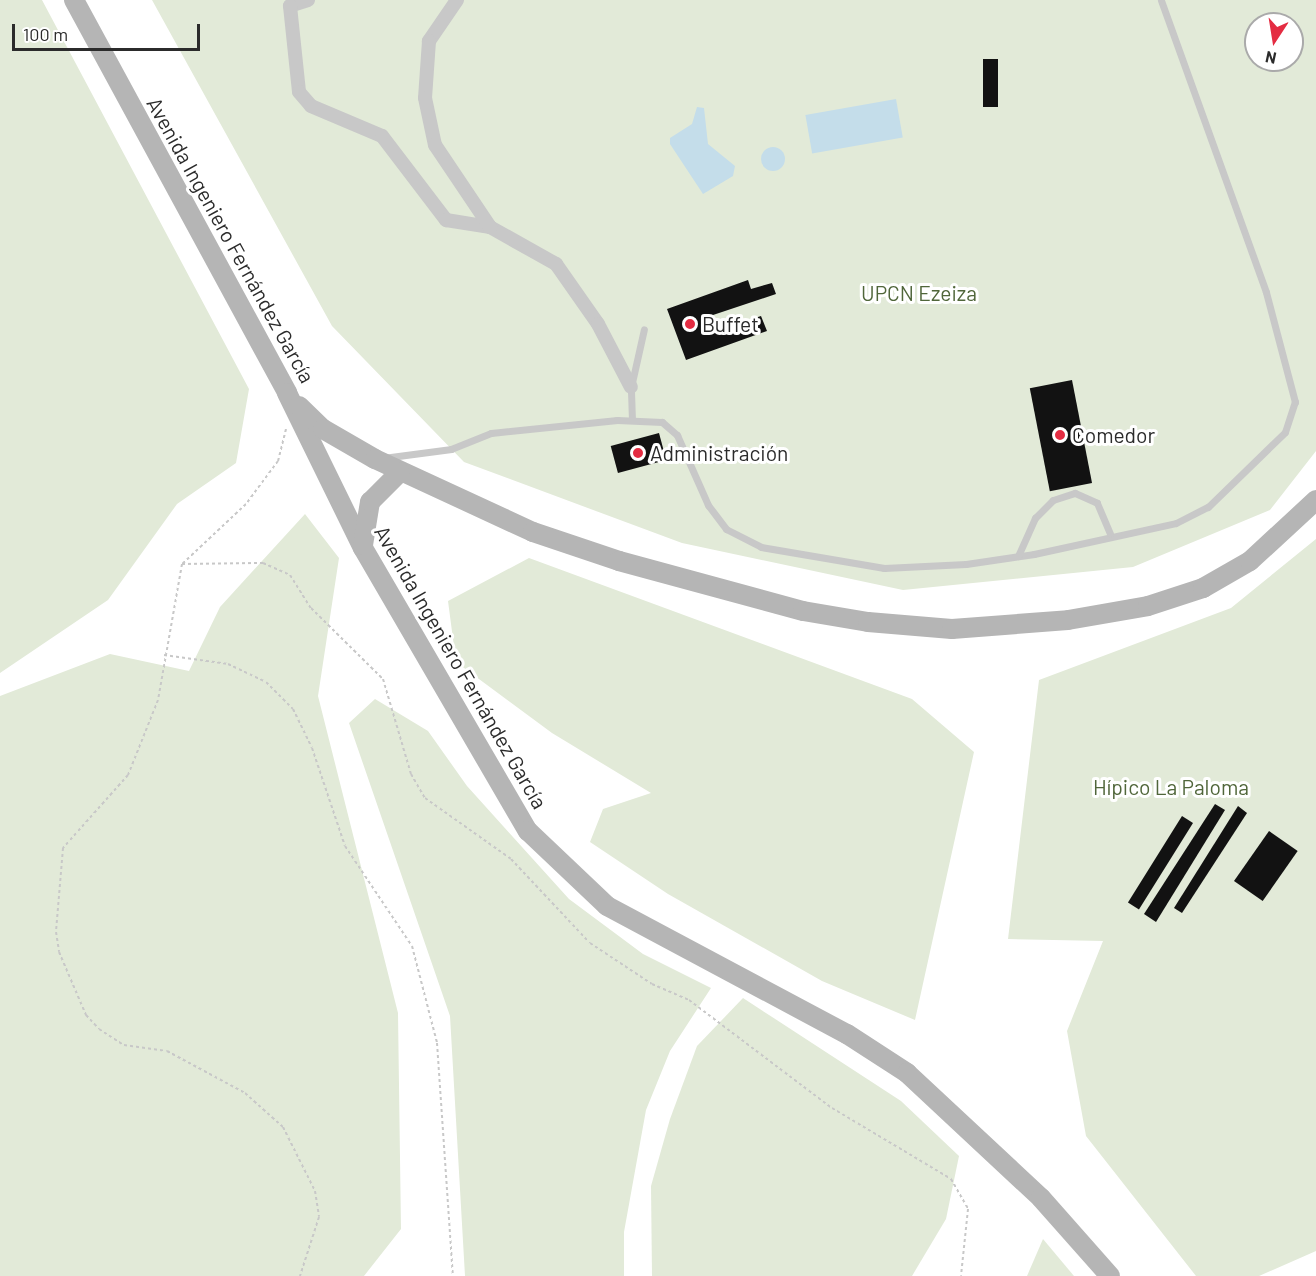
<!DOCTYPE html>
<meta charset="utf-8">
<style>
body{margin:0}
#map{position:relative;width:1316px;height:1276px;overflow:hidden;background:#fff;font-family:Barlow,sans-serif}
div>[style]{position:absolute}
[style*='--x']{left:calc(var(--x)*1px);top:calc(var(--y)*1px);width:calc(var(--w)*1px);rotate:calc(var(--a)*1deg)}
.green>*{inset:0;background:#e2ead8}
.water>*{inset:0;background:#c4ddea;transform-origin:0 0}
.round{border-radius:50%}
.building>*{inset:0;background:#121212;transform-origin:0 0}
.path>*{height:2px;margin-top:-1px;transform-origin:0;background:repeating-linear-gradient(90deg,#c8c8c8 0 3px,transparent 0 6px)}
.lane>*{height:7px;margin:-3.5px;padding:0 3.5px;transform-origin:3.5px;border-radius:3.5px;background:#c8c8c8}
.street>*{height:14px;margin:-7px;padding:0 7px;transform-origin:7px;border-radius:7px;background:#c8c8c8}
.secondary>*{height:20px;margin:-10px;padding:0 10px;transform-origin:10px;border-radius:10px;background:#b5b5b5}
.dots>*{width:16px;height:16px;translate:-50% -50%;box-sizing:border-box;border:3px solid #fff;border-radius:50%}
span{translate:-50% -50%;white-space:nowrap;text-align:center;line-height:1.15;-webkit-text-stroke:6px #fff;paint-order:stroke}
.street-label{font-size:21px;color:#2b2b2b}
.park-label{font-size:21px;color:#50663a}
.poi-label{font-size:21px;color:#2b2b2b}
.left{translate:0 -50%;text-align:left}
.north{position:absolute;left:1244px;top:12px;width:60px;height:60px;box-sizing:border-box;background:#fff;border:2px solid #aaa;border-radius:50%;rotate:192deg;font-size:16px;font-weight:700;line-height:24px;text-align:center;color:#2b2b2b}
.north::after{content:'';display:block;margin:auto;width:21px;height:27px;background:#e42c42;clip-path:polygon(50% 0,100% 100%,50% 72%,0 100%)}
.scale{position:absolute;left:12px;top:24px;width:188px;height:27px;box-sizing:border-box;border:3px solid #2b2b2b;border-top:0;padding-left:8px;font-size:18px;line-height:21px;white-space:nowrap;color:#2b2b2b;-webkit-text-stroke:4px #fff;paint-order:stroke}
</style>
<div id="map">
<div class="green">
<div style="clip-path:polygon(0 0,42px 0,249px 389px,236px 463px,177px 504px,108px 600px,0 673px)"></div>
<div style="clip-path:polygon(evenodd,152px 0,1316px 0,1316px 451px,1270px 510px,1133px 567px,903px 590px,682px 543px,464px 462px,332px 326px,152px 0,1256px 24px,1292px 24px,1292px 60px,1256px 60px,1256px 24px)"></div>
<div style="clip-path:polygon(305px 514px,339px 558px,318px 696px,398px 1013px,401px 1229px,364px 1276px,0 1276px,0 696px,110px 654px,189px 671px,220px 607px)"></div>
<div style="clip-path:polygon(1316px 539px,1316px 1251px,1259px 1276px,1196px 1276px,1086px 1136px,1067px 1031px,1103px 941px,1008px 939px,1039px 680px,1231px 608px)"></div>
<div style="clip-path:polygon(529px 558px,912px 699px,974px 752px,915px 1020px,822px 981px,668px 894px,590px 842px,603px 809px,651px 793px,552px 733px,456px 662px,448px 601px)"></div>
<div style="clip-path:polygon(375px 699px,428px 731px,467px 786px,569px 899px,643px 954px,711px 988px,670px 1051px,646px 1110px,624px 1232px,624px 1276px,465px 1276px,450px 1016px,349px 723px)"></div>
<div style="clip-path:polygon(743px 998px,901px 1101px,959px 1156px,946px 1219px,912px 1276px,652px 1276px,651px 1186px,670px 1119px,697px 1046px)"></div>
<div style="clip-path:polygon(1043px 1239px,1074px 1276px,1027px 1276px)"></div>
</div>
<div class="water">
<div style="left:896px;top:99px;width:39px;height:92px;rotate:80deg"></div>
<div style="clip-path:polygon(697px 107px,704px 108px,708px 144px,735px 166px,733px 176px,703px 194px,670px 144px,670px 138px,692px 124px)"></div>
<div class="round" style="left:761px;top:147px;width:24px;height:24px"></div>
</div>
<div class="building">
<div style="left:983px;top:59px;width:15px;height:48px"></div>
<div style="clip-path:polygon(748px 280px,751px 289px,772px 283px,776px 294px,704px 318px,709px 333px,761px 316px,767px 331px,686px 360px,667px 309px)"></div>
<div style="left:1072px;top:380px;width:105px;height:43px;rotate:79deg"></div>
<div style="left:659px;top:433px;width:28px;height:50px;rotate:75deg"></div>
<div style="clip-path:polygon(1215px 804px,1225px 810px,1156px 922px,1144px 914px)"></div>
<div style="clip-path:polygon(1238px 806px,1247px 813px,1182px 913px,1174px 908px)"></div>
<div style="left:1182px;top:816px;width:13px;height:102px;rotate:32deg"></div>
<div style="left:1269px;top:831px;width:35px;height:61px;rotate:35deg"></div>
</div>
<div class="path">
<div style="--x:286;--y:429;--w:33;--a:104"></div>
<div style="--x:278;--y:461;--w:54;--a:126.7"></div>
<div style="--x:246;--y:504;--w:88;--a:136.8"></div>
<div style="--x:182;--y:564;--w:138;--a:100"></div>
<div style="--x:158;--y:700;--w:81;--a:111.8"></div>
<div style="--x:128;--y:775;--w:98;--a:131.7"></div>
<div style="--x:63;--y:848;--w:84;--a:94.8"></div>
<div style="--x:56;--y:932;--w:20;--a:81"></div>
<div style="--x:59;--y:952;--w:69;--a:66.8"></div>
<div style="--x:86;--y:1015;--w:19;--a:47"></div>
<div style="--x:99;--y:1029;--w:30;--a:33"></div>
<div style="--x:124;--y:1045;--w:43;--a:7.9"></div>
<div style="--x:167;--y:1051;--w:89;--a:28.3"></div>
<div style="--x:245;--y:1093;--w:51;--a:41.8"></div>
<div style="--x:283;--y:1127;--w:72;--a:63.4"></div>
<div style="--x:315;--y:1191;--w:26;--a:81"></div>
<div style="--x:319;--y:1217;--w:62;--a:107.9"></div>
<div style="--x:182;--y:564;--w:81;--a:-0.7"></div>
<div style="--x:263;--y:563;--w:30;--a:24"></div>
<div style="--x:290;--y:575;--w:39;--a:58"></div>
<div style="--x:311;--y:608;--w:101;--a:44.6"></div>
<div style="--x:383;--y:679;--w:99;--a:73.6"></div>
<div style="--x:411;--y:774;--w:28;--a:60"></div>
<div style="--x:425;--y:798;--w:105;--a:35.3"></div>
<div style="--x:511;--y:859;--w:115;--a:46.8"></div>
<div style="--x:590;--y:943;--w:74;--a:33.5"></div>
<div style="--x:652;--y:984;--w:40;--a:23.4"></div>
<div style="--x:689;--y:1000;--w:179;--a:37.1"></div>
<div style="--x:832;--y:1108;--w:139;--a:30.8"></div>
<div style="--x:951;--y:1179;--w:34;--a:60"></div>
<div style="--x:968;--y:1209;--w:67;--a:96"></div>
<div style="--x:164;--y:655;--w:65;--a:8"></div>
<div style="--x:228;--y:664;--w:42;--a:25.3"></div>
<div style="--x:266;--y:682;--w:38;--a:45"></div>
<div style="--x:293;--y:709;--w:43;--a:64"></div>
<div style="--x:312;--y:748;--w:103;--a:71.4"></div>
<div style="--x:345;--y:846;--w:120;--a:56.2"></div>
<div style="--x:412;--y:946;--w:100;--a:75.5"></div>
<div style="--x:437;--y:1043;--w:234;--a:86.1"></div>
</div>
<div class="lane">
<div style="--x:632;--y:420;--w:33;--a:-92"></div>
<div style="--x:631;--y:387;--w:59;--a:-77.4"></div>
<div style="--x:383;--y:458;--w:69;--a:-7.5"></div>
<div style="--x:451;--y:449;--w:43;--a:-21.8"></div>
<div style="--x:491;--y:433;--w:127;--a:-5.9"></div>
<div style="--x:617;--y:420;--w:45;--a:2.5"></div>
<div style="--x:662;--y:422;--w:20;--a:41"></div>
<div style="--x:677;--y:435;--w:77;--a:66.1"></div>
<div style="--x:708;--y:505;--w:30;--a:53"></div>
<div style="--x:726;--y:529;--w:39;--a:27"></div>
<div style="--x:761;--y:547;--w:125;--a:9.7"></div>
<div style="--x:884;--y:568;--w:82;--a:-2.8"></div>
<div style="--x:966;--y:564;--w:69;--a:-8.4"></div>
<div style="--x:1034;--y:554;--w:145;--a:-12.3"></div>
<div style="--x:1176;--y:523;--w:36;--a:-27"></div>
<div style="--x:1208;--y:507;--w:107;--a:-44.2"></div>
<div style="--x:1285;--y:432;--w:32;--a:-72"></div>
<div style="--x:1295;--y:402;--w:114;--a:-104.8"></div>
<div style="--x:1266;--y:292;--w:310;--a:-109.8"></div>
<div style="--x:1018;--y:556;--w:42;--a:-65.9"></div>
<div style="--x:1035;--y:518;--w:25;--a:-45"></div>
<div style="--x:1053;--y:500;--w:23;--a:-18"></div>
<div style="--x:1075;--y:493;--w:24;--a:24"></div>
<div style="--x:1097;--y:503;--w:33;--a:67"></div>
</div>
<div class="street">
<div style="--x:308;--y:0;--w:19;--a:162"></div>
<div style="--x:290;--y:6;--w:86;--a:84"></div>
<div style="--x:299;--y:92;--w:18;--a:49"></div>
<div style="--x:311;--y:106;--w:77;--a:22.9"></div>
<div style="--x:382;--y:136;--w:106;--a:52.7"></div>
<div style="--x:446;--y:220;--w:45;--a:9"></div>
<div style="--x:490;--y:227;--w:76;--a:29.3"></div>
<div style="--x:556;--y:264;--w:73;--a:55"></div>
<div style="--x:598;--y:324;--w:71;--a:62.4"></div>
<div style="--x:457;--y:0;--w:50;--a:124.3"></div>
<div style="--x:429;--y:41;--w:57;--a:94"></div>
<div style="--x:425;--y:98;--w:48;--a:78"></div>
<div style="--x:435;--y:145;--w:99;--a:56.1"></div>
</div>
<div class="secondary">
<div style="--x:74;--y:0;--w:447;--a:61.5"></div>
<div style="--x:287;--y:393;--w:173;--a:63.9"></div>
<div style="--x:363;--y:548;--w:328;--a:59.8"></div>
<div style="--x:528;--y:831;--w:109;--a:43.5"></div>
<div style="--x:607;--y:906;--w:272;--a:28.1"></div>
<div style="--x:847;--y:1034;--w:72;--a:33"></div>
<div style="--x:907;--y:1073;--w:183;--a:43"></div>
<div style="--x:1041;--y:1198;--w:104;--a:48.5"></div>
<div style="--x:299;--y:406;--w:33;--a:44"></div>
<div style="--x:323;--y:429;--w:60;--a:30"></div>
<div style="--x:375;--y:459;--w:174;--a:24.8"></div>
<div style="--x:533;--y:532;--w:91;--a:18.6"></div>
<div style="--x:619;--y:561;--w:191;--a:15.2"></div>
<div style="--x:803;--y:611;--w:66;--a:9.6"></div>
<div style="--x:868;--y:622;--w:84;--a:4.8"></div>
<div style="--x:952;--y:629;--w:116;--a:-4.4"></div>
<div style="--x:1068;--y:620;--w:81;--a:-9.9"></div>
<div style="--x:1148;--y:606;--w:58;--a:-18.1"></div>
<div style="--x:1203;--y:588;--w:54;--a:-29.9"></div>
<div style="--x:1250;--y:561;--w:90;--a:-42.7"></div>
<div style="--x:363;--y:545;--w:44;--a:-80.8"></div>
<div style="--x:370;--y:502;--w:42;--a:-45"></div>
</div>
<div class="dots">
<div style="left:690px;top:324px;background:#e42c42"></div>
<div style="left:1060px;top:435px;background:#e42c42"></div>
<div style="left:638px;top:453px;background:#e42c42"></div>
</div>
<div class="street-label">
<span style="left:231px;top:240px;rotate:61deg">Avenida Ingeniero Fernández García</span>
<span style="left:461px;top:667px;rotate:60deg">Avenida Ingeniero Fernández García</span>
</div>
<div class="park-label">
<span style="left:919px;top:293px">UPCN Ezeiza</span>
<span style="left:1171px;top:787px">Hípico La Paloma</span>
</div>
<div class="poi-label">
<span class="left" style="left:702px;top:324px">Buffet</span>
<span class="left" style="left:1072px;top:435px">Comedor</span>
<span class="left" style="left:650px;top:453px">Administración</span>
</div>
<div class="north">N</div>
<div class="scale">100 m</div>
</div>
